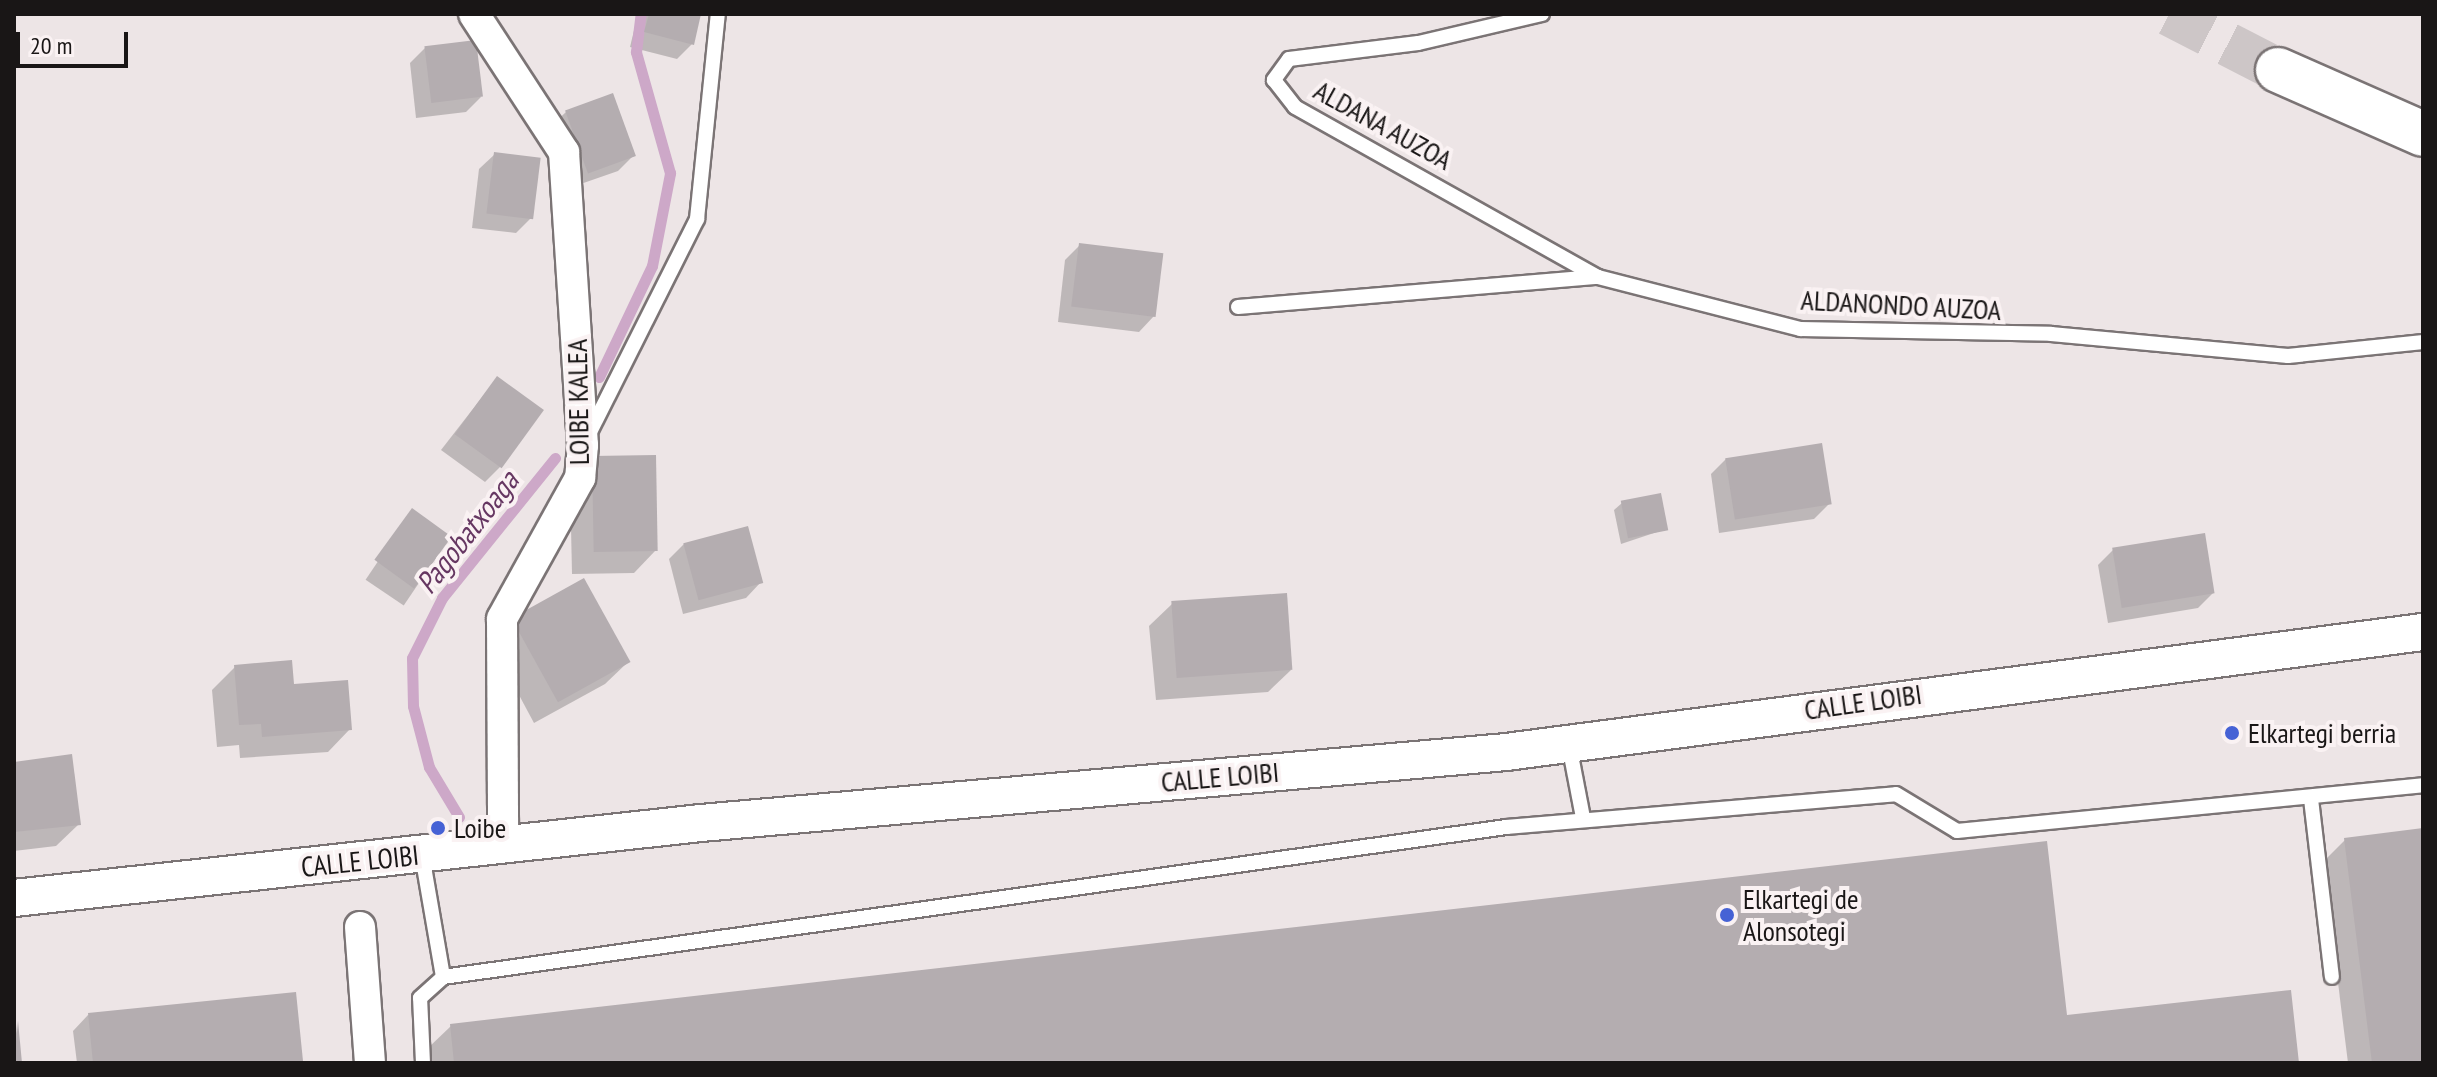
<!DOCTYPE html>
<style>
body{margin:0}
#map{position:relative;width:2437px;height:1077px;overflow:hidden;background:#ede5e6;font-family:"PT Sans Narrow",sans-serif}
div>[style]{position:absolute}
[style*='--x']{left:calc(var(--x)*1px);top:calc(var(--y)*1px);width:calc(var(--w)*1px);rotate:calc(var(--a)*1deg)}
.shadow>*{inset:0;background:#0003;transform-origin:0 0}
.stream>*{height:11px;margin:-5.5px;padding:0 5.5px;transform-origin:5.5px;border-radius:5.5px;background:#cda8c8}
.building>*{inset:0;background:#b4adb0;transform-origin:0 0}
.motorway-tunnel>*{height:44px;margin-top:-22px;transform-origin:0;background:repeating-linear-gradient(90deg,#cdc6c7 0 44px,transparent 0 66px)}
.roads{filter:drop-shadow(2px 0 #7b7475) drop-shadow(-2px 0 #7b7475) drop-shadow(0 2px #7b7475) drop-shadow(0 -2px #7b7475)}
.service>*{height:14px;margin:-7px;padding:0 7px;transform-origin:7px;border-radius:7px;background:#fff}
.minor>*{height:30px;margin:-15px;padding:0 15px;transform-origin:15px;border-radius:15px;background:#fff}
.tertiary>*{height:36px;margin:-18px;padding:0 18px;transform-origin:18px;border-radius:18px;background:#fff}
.motorway>*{height:44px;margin:-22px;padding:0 22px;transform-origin:22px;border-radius:22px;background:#fff}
.dots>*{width:22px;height:22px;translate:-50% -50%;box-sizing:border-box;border:4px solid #faf2f3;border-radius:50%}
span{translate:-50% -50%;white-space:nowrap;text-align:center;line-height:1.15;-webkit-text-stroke:8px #faf2f3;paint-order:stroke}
.street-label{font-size:28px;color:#191616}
.poi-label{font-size:28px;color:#191616}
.left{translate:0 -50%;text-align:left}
.water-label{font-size:30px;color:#663762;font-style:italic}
.frame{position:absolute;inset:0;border:16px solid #191616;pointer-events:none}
.scale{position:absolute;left:16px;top:32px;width:112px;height:36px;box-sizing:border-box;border:4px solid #191616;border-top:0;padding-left:10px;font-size:24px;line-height:28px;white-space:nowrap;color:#191616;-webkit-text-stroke:6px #faf2f3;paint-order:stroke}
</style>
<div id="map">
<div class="shadow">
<div style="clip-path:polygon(638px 14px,699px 14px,692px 44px,677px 59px,630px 47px)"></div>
<div style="clip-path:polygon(425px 48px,481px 97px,466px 112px,416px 118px,410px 63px)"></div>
<div style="clip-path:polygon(612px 95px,633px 156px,618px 171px,572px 187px,550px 127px,566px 112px)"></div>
<div style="clip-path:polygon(495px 154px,531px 218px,516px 233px,472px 228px,479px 169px)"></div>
<div style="clip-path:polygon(1080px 245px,1154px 316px,1139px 332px,1058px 322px,1065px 260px)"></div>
<div style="clip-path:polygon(497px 378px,500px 467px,485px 482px,441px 450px)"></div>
<div style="clip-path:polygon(593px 458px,656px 550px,634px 573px,572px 574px,570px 480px)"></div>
<div style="clip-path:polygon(1726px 459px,1830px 503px,1814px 519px,1719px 533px,1711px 474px)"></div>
<div style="clip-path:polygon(1622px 503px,1666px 529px,1621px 544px,1614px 510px)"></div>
<div style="left:412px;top:511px;width:46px;height:83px;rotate:34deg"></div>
<div style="clip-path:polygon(684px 544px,761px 582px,746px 598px,683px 614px,669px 559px)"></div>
<div style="clip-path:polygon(2113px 550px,2213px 593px,2198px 608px,2108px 623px,2098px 565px)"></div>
<div style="clip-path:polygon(1172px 604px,1291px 670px,1268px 692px,1156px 700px,1149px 626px)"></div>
<div style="clip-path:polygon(512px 619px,628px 662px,605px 684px,534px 723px,490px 641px)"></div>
<div style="clip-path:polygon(235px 667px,292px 686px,350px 729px,328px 752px,240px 758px,239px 745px,217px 747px,212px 690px)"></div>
<div style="clip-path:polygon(14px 764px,79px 824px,56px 846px,14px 851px)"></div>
<div style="clip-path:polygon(2423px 830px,2423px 1063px,2348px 1063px,2323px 862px,2345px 840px)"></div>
<div style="clip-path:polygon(88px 1015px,301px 1061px,77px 1063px,73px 1031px)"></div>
<div style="clip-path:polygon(2066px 1017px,2297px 1063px,430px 1063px,428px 1048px,451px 1026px)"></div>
<div style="clip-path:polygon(16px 1024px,20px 1063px,14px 1063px)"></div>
</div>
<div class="stream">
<div style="--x:599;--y:377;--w:123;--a:-64.5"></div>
<div style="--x:652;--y:266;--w:95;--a:-79"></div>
<div style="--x:670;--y:173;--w:126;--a:-105.7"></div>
<div style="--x:636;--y:52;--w:38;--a:-83"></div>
<div style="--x:459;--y:817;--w:58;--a:-121"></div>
<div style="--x:429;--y:767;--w:63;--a:-104.7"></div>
<div style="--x:413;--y:706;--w:48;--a:-91.2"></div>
<div style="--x:412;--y:658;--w:67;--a:-63.4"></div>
<div style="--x:442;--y:598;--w:180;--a:-51.1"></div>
</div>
<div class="building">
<div style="clip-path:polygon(649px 14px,701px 14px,694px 45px,644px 32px)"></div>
<div style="left:476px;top:40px;width:57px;height:52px;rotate:83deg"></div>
<div style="left:613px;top:93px;width:67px;height:51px;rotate:70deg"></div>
<div style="left:494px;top:152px;width:47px;height:62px;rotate:7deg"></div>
<div style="left:1079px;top:243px;width:85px;height:64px;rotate:7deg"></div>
<div style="left:497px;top:376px;width:58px;height:72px;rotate:36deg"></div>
<div style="left:1822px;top:443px;width:62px;height:98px;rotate:81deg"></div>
<div style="left:656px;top:455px;width:96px;height:64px;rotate:89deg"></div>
<div style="left:1661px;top:493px;width:38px;height:41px;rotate:79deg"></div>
<div style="left:412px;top:508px;width:49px;height:64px;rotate:36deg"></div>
<div style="left:748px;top:526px;width:59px;height:67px;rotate:75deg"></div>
<div style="left:2205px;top:533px;width:61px;height:94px;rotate:81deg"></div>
<div style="left:584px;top:578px;width:96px;height:83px;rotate:61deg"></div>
<div style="left:1287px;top:593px;width:77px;height:116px;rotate:86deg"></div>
<div style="clip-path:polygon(292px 660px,294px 684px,348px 680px,352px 730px,262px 737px,261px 724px,239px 725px,234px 665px)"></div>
<div style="clip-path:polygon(72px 754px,81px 825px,14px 832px,14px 762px)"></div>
<div style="clip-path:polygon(2423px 828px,2423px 1063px,2372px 1063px,2344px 838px)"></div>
<div style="clip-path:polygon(2047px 841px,2067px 1015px,2291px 990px,2299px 1063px,454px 1063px,450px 1024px)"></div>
<div style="clip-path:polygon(296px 992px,303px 1061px,93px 1063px,88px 1013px)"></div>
<div style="clip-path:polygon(18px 1021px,22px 1063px,14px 1063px)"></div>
</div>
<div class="motorway-tunnel">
<div style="--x:2169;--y:14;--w:123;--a:27.2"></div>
</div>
<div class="roads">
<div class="service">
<div style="--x:1542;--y:14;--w:127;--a:166.8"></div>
<div style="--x:1418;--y:43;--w:130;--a:172.9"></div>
<div style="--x:1289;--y:59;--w:26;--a:126"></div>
<div style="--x:1274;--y:80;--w:34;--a:52"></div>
<div style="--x:1295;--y:107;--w:347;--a:29.3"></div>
<div style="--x:1238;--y:307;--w:361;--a:-4.8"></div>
<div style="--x:1598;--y:277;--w:209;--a:14.4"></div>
<div style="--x:1800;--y:329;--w:251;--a:1.1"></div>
<div style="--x:2051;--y:334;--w:238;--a:5.3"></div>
<div style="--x:2288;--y:356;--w:136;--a:-5.9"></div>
<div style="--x:589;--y:434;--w:241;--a:-63.3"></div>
<div style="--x:697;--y:219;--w:206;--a:-84.2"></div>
<div style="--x:1569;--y:745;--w:74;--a:79.1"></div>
<div style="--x:2311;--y:799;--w:179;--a:83.3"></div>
<div style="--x:422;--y:855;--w:124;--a:80.2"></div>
<div style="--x:423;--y:1063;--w:65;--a:-92.6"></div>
<div style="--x:420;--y:998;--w:31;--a:-42"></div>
<div style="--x:443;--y:977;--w:1074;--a:-8.03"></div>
<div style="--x:1506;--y:827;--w:391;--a:-4.8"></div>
<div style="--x:1896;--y:794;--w:71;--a:31.2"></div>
<div style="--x:1957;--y:831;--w:468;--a:-5.6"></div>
</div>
<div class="minor">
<div style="--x:474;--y:14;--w:165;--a:56.9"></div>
<div style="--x:564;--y:152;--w:294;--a:86.3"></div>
<div style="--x:583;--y:445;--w:33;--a:95"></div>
<div style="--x:580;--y:478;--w:161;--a:119"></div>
<div style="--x:502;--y:619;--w:227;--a:89.7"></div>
<div style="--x:360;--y:927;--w:136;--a:85.8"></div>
</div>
<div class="tertiary">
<div style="--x:14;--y:898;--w:691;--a:-6.23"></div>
<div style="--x:701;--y:823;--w:808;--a:-5.04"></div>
<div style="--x:1506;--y:752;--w:925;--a:-7.46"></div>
</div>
<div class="motorway">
<div style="--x:2278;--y:70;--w:158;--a:23.8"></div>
</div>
</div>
<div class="dots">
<div style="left:2232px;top:733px;background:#4662d5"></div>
<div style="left:438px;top:828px;background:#4662d5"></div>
<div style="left:1727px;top:915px;background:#4662d5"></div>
</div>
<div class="street-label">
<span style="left:1383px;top:125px;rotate:29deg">ALDANA AUZOA</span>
<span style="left:1901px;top:305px;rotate:3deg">ALDANONDO AUZOA</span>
<span style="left:578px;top:402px;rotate:-91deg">LOIBE KALEA</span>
<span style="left:1863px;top:702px;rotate:-8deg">CALLE LOIBI</span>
<span style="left:1220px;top:777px;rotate:-5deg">CALLE LOIBI</span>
<span style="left:360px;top:861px;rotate:-6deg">CALLE LOIBI</span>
</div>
<div class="poi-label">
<span class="left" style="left:2248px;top:733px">Elkartegi berria</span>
<span class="left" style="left:454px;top:828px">Loibe</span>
<span class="left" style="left:1743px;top:915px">Elkartegi de<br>Alonsotegi</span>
</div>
<div class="water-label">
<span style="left:467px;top:532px;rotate:-52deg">Pagobatxoaga</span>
</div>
<div class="frame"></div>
<div class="scale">20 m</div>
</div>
